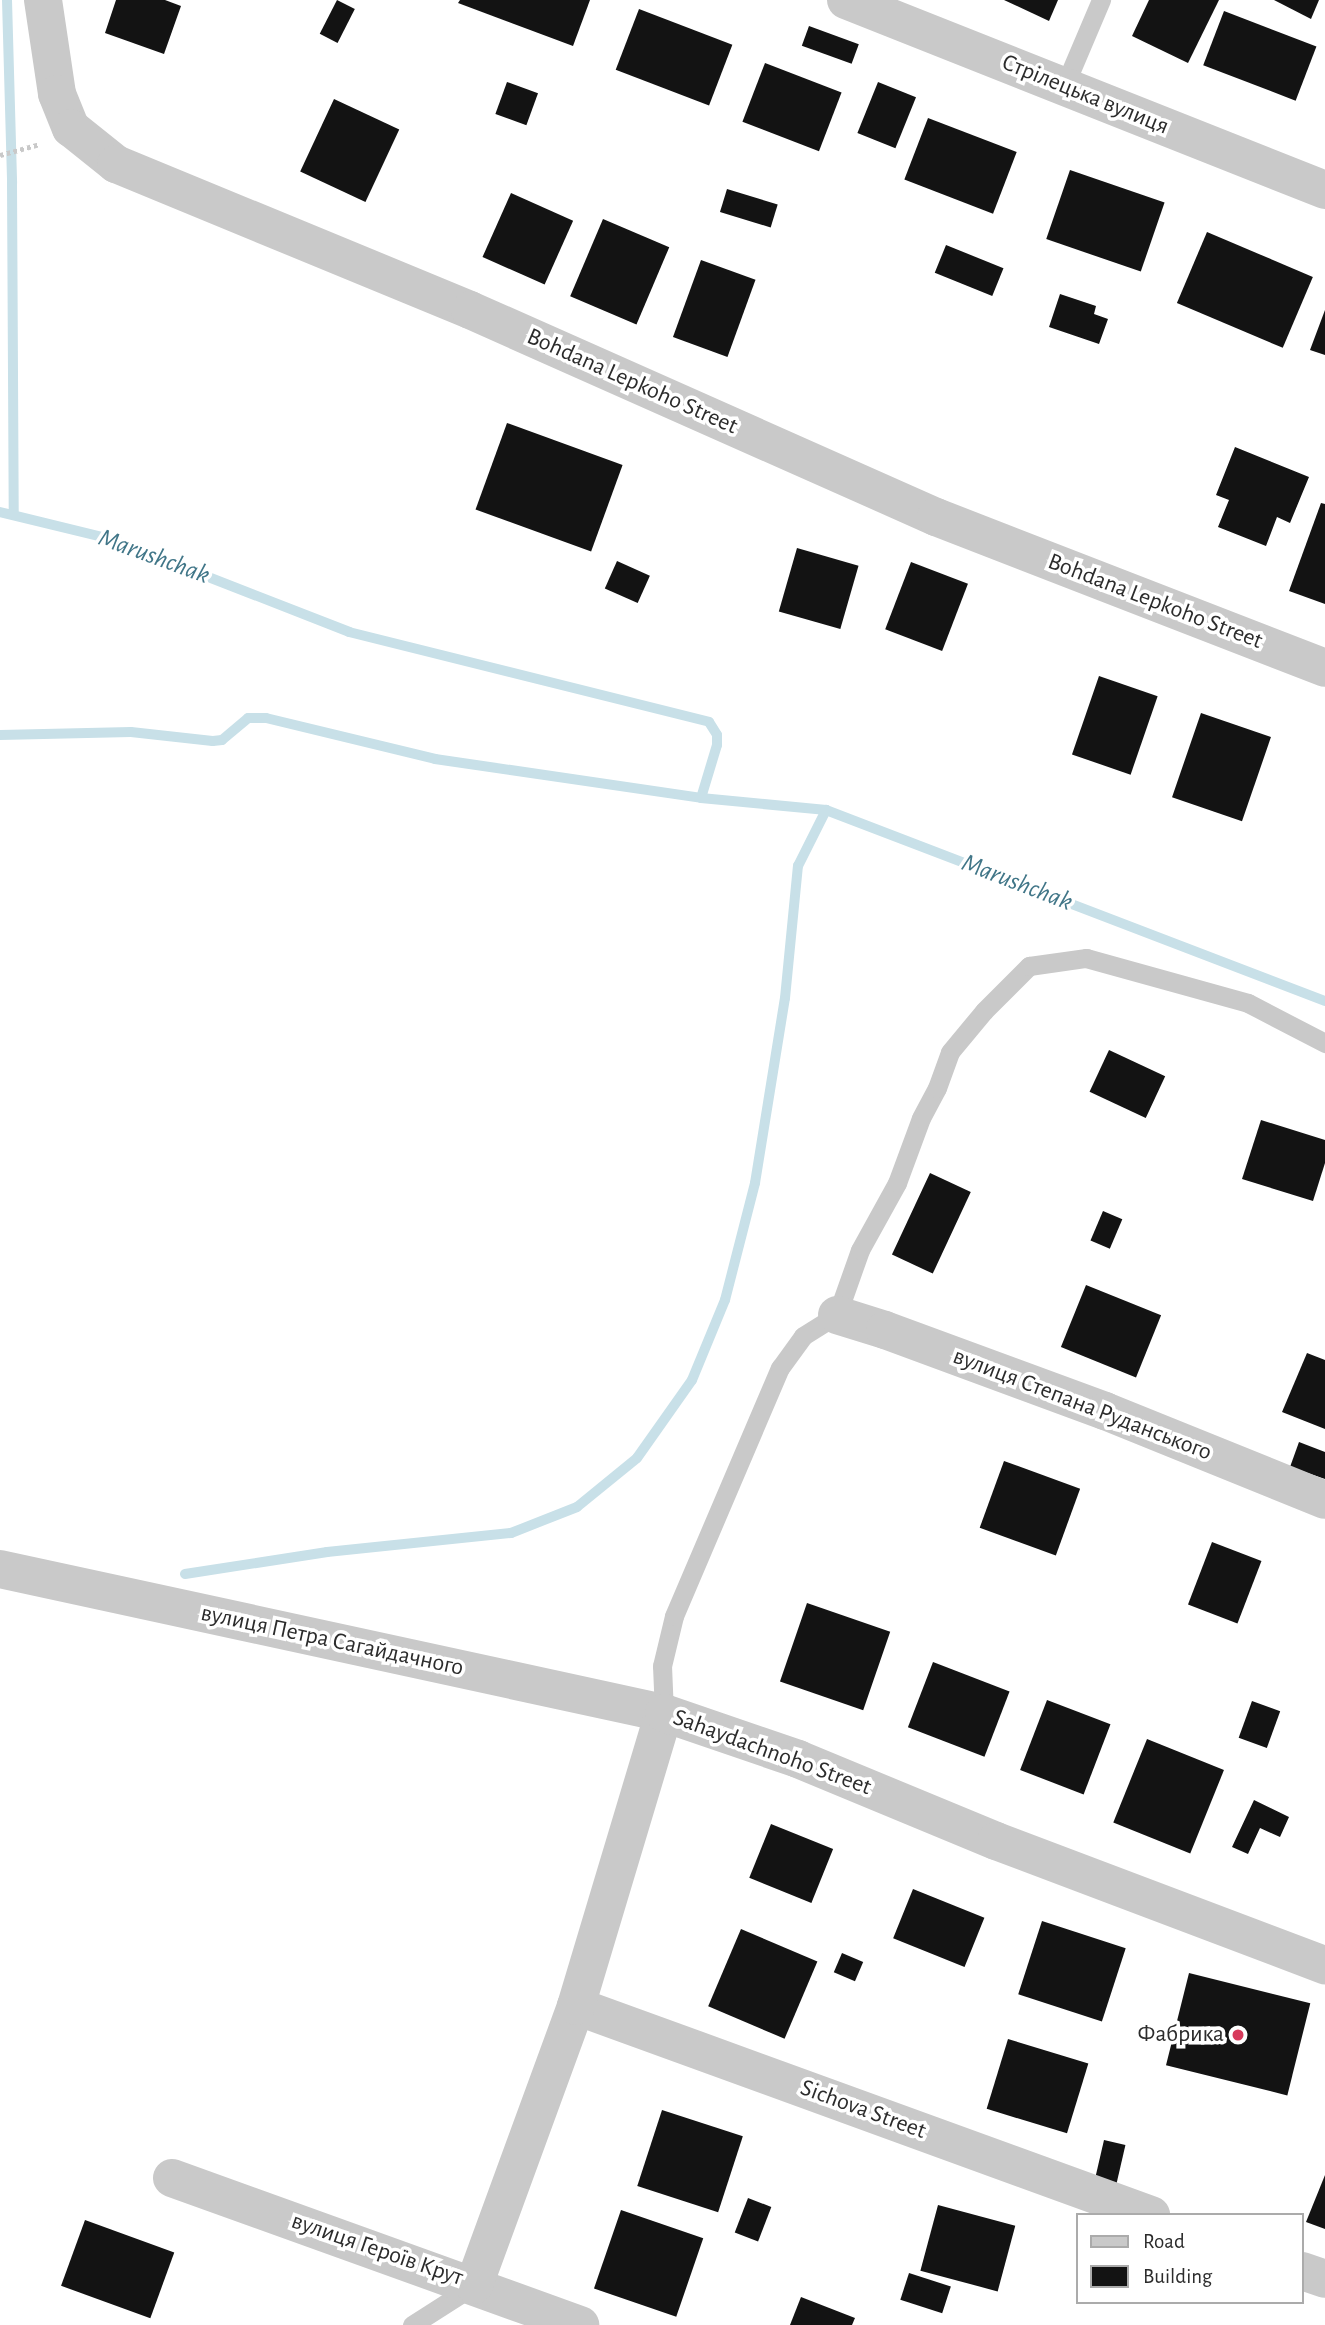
<!DOCTYPE html>
<meta charset="utf-8">
<style>
body{margin:0}
#map{position:relative;width:1325px;height:2325px;overflow:hidden;background:#fff;font-family:"Alegreya Sans",sans-serif}
div>[style]{position:absolute}
[style*='--x']{left:calc(var(--x)*1px);top:calc(var(--y)*1px);width:calc(var(--w)*1px);rotate:calc(var(--a)*1deg)}
.stream>*{height:10px;margin:-5px;padding:0 5px;transform-origin:5px;border-radius:5px;background:#c8e0e8}
.building>*{inset:0;background:#131313;transform-origin:0 0}
.path>*{height:4.5px;margin-top:-2.25px;transform-origin:0;background:repeating-linear-gradient(90deg,#c9c9c9 0 3.5px,transparent 0 7px)}
.service>*{height:19px;margin:-9.5px;padding:0 9.5px;transform-origin:9.5px;border-radius:9.5px;background:#c9c9c9}
.minor>*{height:38px;margin:-19px;padding:0 19px;transform-origin:19px;border-radius:19px;background:#c9c9c9}
.dots>*{width:19px;height:19px;translate:-50% -50%;box-sizing:border-box;border:4px solid #fff;border-radius:50%}
span{translate:-50% -50%;white-space:nowrap;text-align:center;line-height:1.15;-webkit-text-stroke:7px #fff;paint-order:stroke}
.street-label{font-size:24px;color:#2c2c2c}
.poi-label{font-size:24px;color:#2c2c2c}
.right{translate:-100% -50%;text-align:right}
.water-label{font-size:26px;color:#417688;font-style:italic}
.legend{position:absolute;left:1076px;top:2213px;width:228px;height:91px;box-sizing:border-box;background:#fff;border:2px solid #ababab;margin:0;padding:9px 12px;list-style:none;font-size:21px;color:#2c2c2c}
.legend li{display:flex;align-items:center;gap:14px;height:35px}
.legend b{width:35px;border:2px solid #ababab}
</style>
<div id="map">
<div class="stream">
<div style="--x:7;--y:0;--w:183;--a:88.4"></div>
<div style="--x:12;--y:183;--w:331;--a:89.7"></div>
<div style="--x:0;--y:512;--w:114;--a:13.7"></div>
<div style="--x:111;--y:539;--w:256;--a:21.3"></div>
<div style="--x:349;--y:632;--w:371;--a:14"></div>
<div style="--x:709;--y:722;--w:15;--a:58"></div>
<div style="--x:717;--y:735;--w:10;--a:90"></div>
<div style="--x:717;--y:745;--w:55;--a:106.8"></div>
<div style="--x:0;--y:735;--w:131;--a:-1.3"></div>
<div style="--x:131;--y:732;--w:82;--a:6.3"></div>
<div style="--x:213;--y:741;--w:9;--a:-6"></div>
<div style="--x:222;--y:740;--w:34;--a:-40"></div>
<div style="--x:248;--y:718;--w:18;--a:0"></div>
<div style="--x:266;--y:718;--w:174;--a:13.6"></div>
<div style="--x:435;--y:759;--w:269;--a:8.3"></div>
<div style="--x:701;--y:798;--w:126;--a:5.5"></div>
<div style="--x:826;--y:810;--w:534;--a:20.95"></div>
<div style="--x:185;--y:1574;--w:144;--a:-8.8"></div>
<div style="--x:327;--y:1552;--w:185;--a:-5.9"></div>
<div style="--x:511;--y:1533;--w:71;--a:-21.5"></div>
<div style="--x:577;--y:1507;--w:77;--a:-39.2"></div>
<div style="--x:637;--y:1458;--w:95;--a:-54.8"></div>
<div style="--x:692;--y:1380;--w:87;--a:-67.6"></div>
<div style="--x:725;--y:1300;--w:121;--a:-75.6"></div>
<div style="--x:755;--y:1183;--w:187;--a:-80.8"></div>
<div style="--x:785;--y:998;--w:133;--a:-84.4"></div>
<div style="--x:798;--y:866;--w:63;--a:-63.4"></div>
</div>
<div class="building">
<div style="clip-path:polygon(116px 0,165px 0,181px 6px,164px 54px,105px 33px)"></div>
<div style="left:337px;top:0;width:20px;height:38px;rotate:27deg"></div>
<div style="clip-path:polygon(460px 0,590px 0,573px 46px,458px 3px)"></div>
<div style="clip-path:polygon(1004px 0,1058px 0,1049px 21px)"></div>
<div style="clip-path:polygon(1149px 0,1219px 0,1188px 63px,1132px 36px)"></div>
<div style="clip-path:polygon(1274px 0,1319px 0,1311px 19px)"></div>
<div style="left:639px;top:9px;width:100px;height:65px;rotate:21deg"></div>
<div style="left:1224px;top:11px;width:99px;height:58px;rotate:21deg"></div>
<div style="left:809px;top:26px;width:53px;height:21px;rotate:20deg"></div>
<div style="left:765px;top:63px;width:82px;height:63px;rotate:21deg"></div>
<div style="left:507px;top:82px;width:33px;height:34px;rotate:20deg"></div>
<div style="left:878px;top:82px;width:41px;height:55px;rotate:22deg"></div>
<div style="left:334px;top:99px;width:72px;height:80px;rotate:25deg"></div>
<div style="left:928px;top:118px;width:95px;height:66px;rotate:21deg"></div>
<div style="left:1070px;top:170px;width:100px;height:73px;rotate:19deg"></div>
<div style="left:727px;top:189px;width:53px;height:24px;rotate:17deg"></div>
<div style="left:511px;top:193px;width:68px;height:70px;rotate:24deg"></div>
<div style="left:603px;top:219px;width:72px;height:84px;rotate:23deg"></div>
<div style="left:1207px;top:232px;width:115px;height:77px;rotate:23deg"></div>
<div style="left:946px;top:245px;width:62px;height:30px;rotate:22deg"></div>
<div style="left:701px;top:260px;width:58px;height:82px;rotate:20deg"></div>
<div style="clip-path:polygon(1060px 294px,1096px 306px,1094px 314px,1108px 319px,1099px 344px,1049px 327px)"></div>
<div style="clip-path:polygon(1325px 310px,1325px 355px,1310px 350px)"></div>
<div style="left:507px;top:423px;width:123px;height:92px;rotate:20deg"></div>
<div style="clip-path:polygon(1235px 447px,1309px 477px,1290px 523px,1277px 517px,1266px 546px,1218px 527px,1229px 500px,1216px 495px)"></div>
<div style="clip-path:polygon(1321px 503px,1325px 504px,1325px 604px,1289px 591px)"></div>
<div style="left:797px;top:548px;width:64px;height:66px;rotate:16deg"></div>
<div style="left:617px;top:561px;width:36px;height:30px;rotate:24deg"></div>
<div style="left:911px;top:562px;width:61px;height:72px;rotate:21deg"></div>
<div style="left:1099px;top:676px;width:62px;height:83px;rotate:19deg"></div>
<div style="left:1201px;top:713px;width:74px;height:89px;rotate:19deg"></div>
<div style="left:1109px;top:1050px;width:62px;height:46px;rotate:25deg"></div>
<div style="clip-path:polygon(1261px 1120px,1325px 1140px,1325px 1163px,1313px 1201px,1242px 1179px)"></div>
<div style="left:930px;top:1173px;width:45px;height:90px;rotate:25deg"></div>
<div style="left:1103px;top:1211px;width:21px;height:32px;rotate:23deg"></div>
<div style="left:1086px;top:1285px;width:81px;height:67px;rotate:22deg"></div>
<div style="clip-path:polygon(1307px 1353px,1325px 1360px,1325px 1429px,1282px 1412px)"></div>
<div style="clip-path:polygon(1299px 1442px,1325px 1452px,1325px 1479px,1290px 1467px)"></div>
<div style="left:1004px;top:1461px;width:81px;height:71px;rotate:20deg"></div>
<div style="left:1212px;top:1542px;width:53px;height:67px;rotate:21deg"></div>
<div style="left:807px;top:1603px;width:88px;height:83px;rotate:19deg"></div>
<div style="left:933px;top:1662px;width:82px;height:70px;rotate:21deg"></div>
<div style="left:1047px;top:1700px;width:68px;height:75px;rotate:21deg"></div>
<div style="left:1252px;top:1701px;width:30px;height:39px;rotate:20deg"></div>
<div style="left:1147px;top:1739px;width:83px;height:90px;rotate:22deg"></div>
<div style="clip-path:polygon(1254px 1800px,1289px 1817px,1280px 1837px,1260px 1828px,1248px 1854px,1232px 1847px)"></div>
<div style="left:771px;top:1824px;width:67px;height:58px;rotate:22deg"></div>
<div style="left:913px;top:1889px;width:77px;height:53px;rotate:22deg"></div>
<div style="left:1042px;top:1921px;width:88px;height:77px;rotate:18deg"></div>
<div style="left:741px;top:1929px;width:83px;height:84px;rotate:23deg"></div>
<div style="left:842px;top:1953px;width:23px;height:21px;rotate:23deg"></div>
<div style="left:1189px;top:1973px;width:125px;height:95px;rotate:14deg"></div>
<div style="left:1008px;top:2039px;width:84px;height:73px;rotate:17deg"></div>
<div style="left:662px;top:2110px;width:85px;height:80px;rotate:18deg"></div>
<div style="left:1104px;top:2140px;width:22px;height:41px;rotate:13deg"></div>
<div style="clip-path:polygon(1325px 2175px,1325px 2229px,1306px 2222px)"></div>
<div style="left:748px;top:2198px;width:25px;height:37px;rotate:21deg"></div>
<div style="left:938px;top:2205px;width:80px;height:68px;rotate:15deg"></div>
<div style="left:621px;top:2210px;width:87px;height:83px;rotate:19deg"></div>
<div style="left:85px;top:2220px;width:95px;height:70px;rotate:20deg"></div>
<div style="left:909px;top:2273px;width:44px;height:28px;rotate:18deg"></div>
<div style="clip-path:polygon(801px 2297px,855px 2318px,852px 2325px,790px 2325px)"></div>
</div>
<div class="path">
<div style="--x:0;--y:155;--w:41;--a:-15.4"></div>
</div>
<div class="service">
<div style="--x:1064;--y:87;--w:95;--a:-67"></div>
<div style="--x:664;--y:1713;--w:47;--a:-92.4"></div>
<div style="--x:662;--y:1666;--w:51;--a:-76.5"></div>
<div style="--x:674;--y:1616;--w:270;--a:-66.9"></div>
<div style="--x:780;--y:1368;--w:39;--a:-54"></div>
<div style="--x:803;--y:1336;--w:40;--a:-32"></div>
<div style="--x:837;--y:1315;--w:69;--a:-70.5"></div>
<div style="--x:860;--y:1250;--w:77;--a:-61.1"></div>
<div style="--x:897;--y:1183;--w:69;--a:-69.7"></div>
<div style="--x:921;--y:1118;--w:34;--a:-62"></div>
<div style="--x:937;--y:1088;--w:38;--a:-70"></div>
<div style="--x:950;--y:1052;--w:53;--a:-50.3"></div>
<div style="--x:984;--y:1011;--w:64;--a:-45"></div>
<div style="--x:1029;--y:966;--w:58;--a:-8"></div>
<div style="--x:1086;--y:958;--w:168;--a:15.5"></div>
<div style="--x:1248;--y:1003;--w:87;--a:27.5"></div>
<div style="--x:412;--y:2325;--w:72;--a:-32.6"></div>
</div>
<div class="minor">
<div style="--x:43;--y:0;--w:95;--a:81.5"></div>
<div style="--x:57;--y:94;--w:37;--a:68"></div>
<div style="--x:71;--y:128;--w:58;--a:38.7"></div>
<div style="--x:116;--y:164;--w:383;--a:22.4"></div>
<div style="--x:470;--y:310;--w:510;--a:23.95"></div>
<div style="--x:936;--y:517;--w:417;--a:21.2"></div>
<div style="--x:846;--y:0;--w:515;--a:21.64"></div>
<div style="--x:837;--y:1315;--w:50;--a:17.4"></div>
<div style="--x:885;--y:1330;--w:234;--a:20.2"></div>
<div style="--x:1105;--y:1411;--w:237;--a:22"></div>
<div style="--x:0;--y:1569;--w:679;--a:12.24"></div>
<div style="--x:576;--y:2006;--w:612;--a:19.98"></div>
<div style="--x:172;--y:2178;--w:434;--a:19.8"></div>
<div style="--x:1302;--y:2271;--w:24;--a:19"></div>
<div style="--x:474;--y:2285;--w:297;--a:-69.9"></div>
<div style="--x:576;--y:2006;--w:306;--a:-73.3"></div>
<div style="--x:664;--y:1713;--w:142;--a:18.9"></div>
<div style="--x:798;--y:1759;--w:214;--a:22.5"></div>
<div style="--x:996;--y:1841;--w:352;--a:20.7"></div>
</div>
<div class="dots">
<div style="left:1238px;top:2035px;background:#d73b5c"></div>
</div>
<div class="street-label">
<span style="left:1085px;top:95px;rotate:22deg">Стрілецька вулиця</span>
<span style="left:632px;top:382px;rotate:24deg">Bohdana Lepkoho Street</span>
<span style="left:1155px;top:602px;rotate:21deg">Bohdana Lepkoho Street</span>
<span style="left:1082px;top:1405px;rotate:21deg">вулиця Степана Руданського</span>
<span style="left:332px;top:1641px;rotate:12deg">вулиця Петра Сагайдачного</span>
<span style="left:772px;top:1753px;rotate:20deg">Sahaydachnoho Street</span>
<span style="left:863px;top:2110px;rotate:20deg">Sichova Street</span>
<span style="left:377px;top:2250px;rotate:19deg">вулиця Героїв Крут</span>
</div>
<div class="poi-label">
<span class="right" style="left:1224px;top:2035px">Фабрика</span>
</div>
<div class="water-label">
<span style="left:154px;top:557px;rotate:20deg">Marushchak</span>
<span style="left:1017px;top:883px;rotate:21deg">Marushchak</span>
</div>
<ul class="legend">
<li><b style="height:9px;background:#c9c9c9"></b>Road</li>
<li><b style="height:19px;background:#131313"></b>Building</li>
</ul>
</div>
